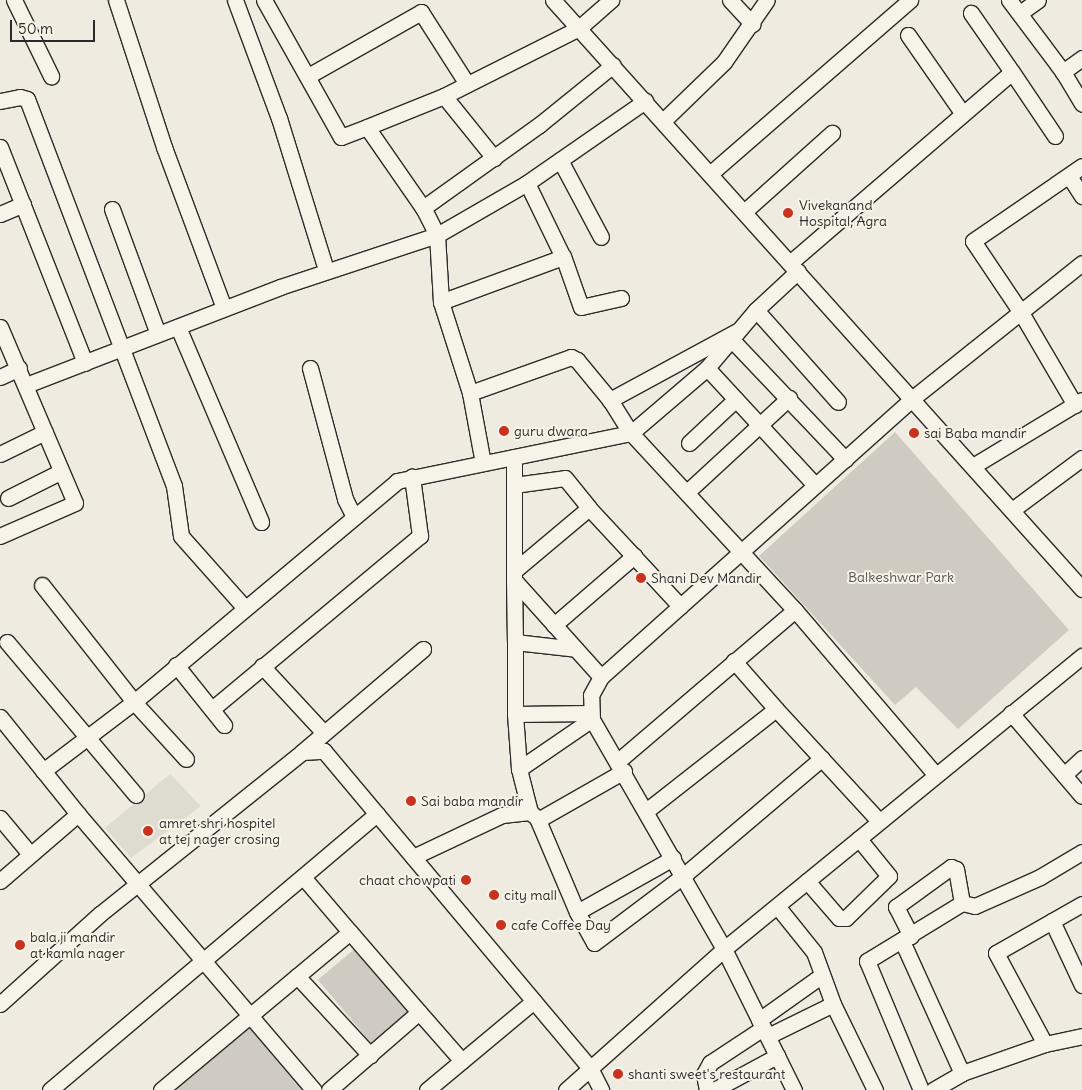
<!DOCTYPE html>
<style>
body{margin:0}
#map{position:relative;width:1082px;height:1090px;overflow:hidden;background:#efebe0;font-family:Delius,sans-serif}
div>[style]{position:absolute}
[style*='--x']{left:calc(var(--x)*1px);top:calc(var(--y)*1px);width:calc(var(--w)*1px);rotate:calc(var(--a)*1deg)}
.built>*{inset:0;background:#dedbd1}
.green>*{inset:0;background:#cfcbc2;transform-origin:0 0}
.roads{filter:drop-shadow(1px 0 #2b2b2b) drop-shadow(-1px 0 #2b2b2b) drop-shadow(0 1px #2b2b2b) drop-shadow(0 -1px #2b2b2b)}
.minor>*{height:15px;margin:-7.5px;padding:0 7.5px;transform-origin:7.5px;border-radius:7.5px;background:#f7f3e8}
.dots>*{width:14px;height:14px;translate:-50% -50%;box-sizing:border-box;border:2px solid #f7f3e8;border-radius:50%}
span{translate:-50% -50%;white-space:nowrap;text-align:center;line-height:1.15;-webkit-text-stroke:4px #f7f3e8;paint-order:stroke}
.poi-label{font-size:14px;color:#2b2b2b}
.left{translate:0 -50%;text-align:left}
.right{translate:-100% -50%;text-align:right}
.park-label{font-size:14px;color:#545351}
.scale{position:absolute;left:10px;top:20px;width:85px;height:22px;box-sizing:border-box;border:2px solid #2b2b2b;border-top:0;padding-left:6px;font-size:15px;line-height:18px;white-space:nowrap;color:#2b2b2b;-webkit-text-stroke:4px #f7f3e8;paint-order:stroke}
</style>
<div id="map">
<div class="built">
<div style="clip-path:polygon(170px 774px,201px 806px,131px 858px,105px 828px)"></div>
</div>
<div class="green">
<div style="clip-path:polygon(895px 432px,1069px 630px,958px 729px,916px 687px,895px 705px,759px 556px)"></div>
<div style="left:357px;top:947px;width:85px;height:51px;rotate:50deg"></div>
<div style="clip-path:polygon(249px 1022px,307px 1090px,177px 1090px,174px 1085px)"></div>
</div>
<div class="roads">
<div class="minor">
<div style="--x:14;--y:0;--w:85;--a:64"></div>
<div style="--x:116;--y:0;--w:155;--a:71.9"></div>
<div style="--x:164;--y:147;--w:172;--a:69.6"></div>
<div style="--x:235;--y:0;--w:126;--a:69.6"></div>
<div style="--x:279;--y:118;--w:159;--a:72.8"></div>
<div style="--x:264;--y:0;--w:157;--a:60.7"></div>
<div style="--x:341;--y:137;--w:28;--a:-21"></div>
<div style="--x:553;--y:0;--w:792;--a:48.07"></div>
<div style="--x:730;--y:0;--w:33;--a:47"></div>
<div style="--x:1009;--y:0;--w:90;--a:53.1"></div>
<div style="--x:1020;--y:13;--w:22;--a:-36"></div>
<div style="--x:908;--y:35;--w:96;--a:55.2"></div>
<div style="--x:1082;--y:58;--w:24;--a:144"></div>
<div style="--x:1063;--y:72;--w:37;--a:59"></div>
<div style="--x:1012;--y:72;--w:77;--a:56.1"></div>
<div style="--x:308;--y:76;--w:130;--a:-29.5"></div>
<div style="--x:421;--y:12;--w:85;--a:57.4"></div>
<div style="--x:444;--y:96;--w:80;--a:51.1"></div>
<div style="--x:0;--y:101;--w:20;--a:-11"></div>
<div style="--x:20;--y:97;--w:7;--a:16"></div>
<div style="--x:27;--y:99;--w:414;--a:69.2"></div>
<div style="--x:174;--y:486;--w:50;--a:82"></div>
<div style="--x:181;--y:536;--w:96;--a:48.4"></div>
<div style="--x:663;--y:121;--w:85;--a:-44"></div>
<div style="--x:724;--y:62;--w:75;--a:-55.3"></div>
<div style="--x:0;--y:147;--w:232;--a:68.5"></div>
<div style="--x:560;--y:160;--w:87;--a:62"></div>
<div style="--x:711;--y:173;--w:264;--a:-41"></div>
<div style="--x:1069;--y:176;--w:24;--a:57"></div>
<div style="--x:527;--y:183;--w:82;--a:64.1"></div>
<div style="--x:563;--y:257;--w:130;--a:159.8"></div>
<div style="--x:441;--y:302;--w:67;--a:-93.4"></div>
<div style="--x:437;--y:235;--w:104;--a:-30"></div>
<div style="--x:527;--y:183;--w:144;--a:-34.8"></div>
<div style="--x:423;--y:208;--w:98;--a:-124.7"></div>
<div style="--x:367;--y:127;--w:83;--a:-21.9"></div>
<div style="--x:444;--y:96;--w:151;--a:-26.7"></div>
<div style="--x:579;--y:28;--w:43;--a:-41.2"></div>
<div style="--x:112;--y:209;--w:133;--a:69.8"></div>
<div style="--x:745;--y:211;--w:117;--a:-41.9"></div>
<div style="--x:0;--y:214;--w:25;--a:-23"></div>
<div style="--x:563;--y:256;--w:54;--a:70.6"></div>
<div style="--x:581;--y:307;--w:41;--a:-12.7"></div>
<div style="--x:791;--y:262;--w:291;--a:-40.7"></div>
<div style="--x:1012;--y:72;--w:72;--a:-124.8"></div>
<div style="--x:441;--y:302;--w:96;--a:72.3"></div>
<div style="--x:470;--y:393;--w:71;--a:79.5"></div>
<div style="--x:756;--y:310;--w:123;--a:48.3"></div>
<div style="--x:0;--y:327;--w:191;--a:66.9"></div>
<div style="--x:75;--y:503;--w:82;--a:156.3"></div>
<div style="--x:178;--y:327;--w:212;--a:66.9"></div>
<div style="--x:737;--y:331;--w:145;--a:151.5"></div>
<div style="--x:610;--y:400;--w:39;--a:58"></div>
<div style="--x:631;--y:433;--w:100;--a:-40.5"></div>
<div style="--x:707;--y:368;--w:76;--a:-49.8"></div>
<div style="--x:756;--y:310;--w:57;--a:-42.9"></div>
<div style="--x:731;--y:339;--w:166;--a:46.5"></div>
<div style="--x:310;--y:368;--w:136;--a:75"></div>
<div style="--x:345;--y:499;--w:20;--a:63"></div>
<div style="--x:707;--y:368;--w:159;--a:47.3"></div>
<div style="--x:0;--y:377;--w:21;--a:-25"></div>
<div style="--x:26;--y:385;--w:272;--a:-21.1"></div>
<div style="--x:280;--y:287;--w:165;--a:-18.3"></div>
<div style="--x:437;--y:235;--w:30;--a:-117"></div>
<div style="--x:423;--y:208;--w:143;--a:-35.6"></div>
<div style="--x:539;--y:125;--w:95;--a:-39"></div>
<div style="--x:470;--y:393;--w:107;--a:-19.6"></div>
<div style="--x:571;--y:357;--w:7;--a:27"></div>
<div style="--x:577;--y:360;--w:52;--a:50.5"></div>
<div style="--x:1075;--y:405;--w:109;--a:-120.3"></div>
<div style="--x:1020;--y:311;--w:84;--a:-123.9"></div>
<div style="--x:973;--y:241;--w:132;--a:-34.5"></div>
<div style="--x:689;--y:443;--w:64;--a:-43.1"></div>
<div style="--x:0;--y:454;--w:50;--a:-26.1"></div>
<div style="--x:514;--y:457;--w:123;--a:90"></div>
<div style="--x:514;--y:580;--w:130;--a:48.1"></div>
<div style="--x:973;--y:466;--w:127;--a:-31.2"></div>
<div style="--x:514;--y:485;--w:51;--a:-7.8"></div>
<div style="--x:565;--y:478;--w:38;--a:51"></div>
<div style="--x:589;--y:508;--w:98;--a:140"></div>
<div style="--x:687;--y:492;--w:139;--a:-42.7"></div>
<div style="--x:8;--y:498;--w:58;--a:-26.6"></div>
<div style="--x:589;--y:508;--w:134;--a:47.1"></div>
<div style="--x:1012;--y:510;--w:87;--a:-36.6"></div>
<div style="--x:514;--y:580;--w:62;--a:89.1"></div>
<div style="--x:515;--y:642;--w:61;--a:6.5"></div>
<div style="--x:42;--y:585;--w:149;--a:51.8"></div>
<div style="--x:134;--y:702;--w:77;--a:47.6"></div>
<div style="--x:795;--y:610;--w:217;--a:49.5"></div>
<div style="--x:554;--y:625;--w:106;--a:-40.8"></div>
<div style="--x:7;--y:642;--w:200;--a:49.9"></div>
<div style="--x:515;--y:642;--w:72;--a:90"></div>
<div style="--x:515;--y:714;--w:76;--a:-0.8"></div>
<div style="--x:176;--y:665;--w:77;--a:51.3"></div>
<div style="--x:262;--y:666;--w:91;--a:47.2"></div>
<div style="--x:212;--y:709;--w:271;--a:-39.8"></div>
<div style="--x:420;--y:536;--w:60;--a:-97.7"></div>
<div style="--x:776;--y:709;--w:152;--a:47.4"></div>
<div style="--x:1011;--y:713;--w:109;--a:49.5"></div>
<div style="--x:515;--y:714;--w:55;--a:85.8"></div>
<div style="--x:519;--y:769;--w:88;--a:-34.4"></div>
<div style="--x:0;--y:717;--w:124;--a:51.2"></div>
<div style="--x:78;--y:814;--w:363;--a:49.5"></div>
<div style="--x:302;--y:752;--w:159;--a:-40.4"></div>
<div style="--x:519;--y:769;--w:44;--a:75.7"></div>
<div style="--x:530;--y:812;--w:9;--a:41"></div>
<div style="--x:43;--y:771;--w:114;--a:-37.2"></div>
<div style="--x:134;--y:702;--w:344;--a:-40"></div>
<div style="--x:397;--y:481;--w:239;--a:-11.6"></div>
<div style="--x:631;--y:433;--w:241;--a:47.2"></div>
<div style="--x:795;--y:610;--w:233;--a:139.5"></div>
<div style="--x:1064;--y:775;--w:25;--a:-43"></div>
<div style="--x:646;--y:811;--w:165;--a:-38.1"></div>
<div style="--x:776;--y:709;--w:64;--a:-131.2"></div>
<div style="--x:0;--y:818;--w:47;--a:50.2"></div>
<div style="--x:413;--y:857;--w:98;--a:-25.3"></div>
<div style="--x:502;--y:815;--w:28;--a:-6"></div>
<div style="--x:673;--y:858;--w:110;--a:150.6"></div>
<div style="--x:577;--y:912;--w:35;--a:61"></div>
<div style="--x:594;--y:943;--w:111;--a:-37"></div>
<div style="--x:683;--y:876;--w:182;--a:-40.3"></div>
<div style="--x:0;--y:881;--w:103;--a:-40.7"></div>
<div style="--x:807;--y:881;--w:49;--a:49.1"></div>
<div style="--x:839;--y:918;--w:7;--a:0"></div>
<div style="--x:846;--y:918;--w:60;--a:-44.3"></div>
<div style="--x:889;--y:876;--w:48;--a:-129"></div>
<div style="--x:1082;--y:904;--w:99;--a:150.3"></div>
<div style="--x:996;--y:953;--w:103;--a:61.7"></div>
<div style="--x:1045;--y:1044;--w:38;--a:-12"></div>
<div style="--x:777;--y:906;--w:59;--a:51.2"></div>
<div style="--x:814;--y:952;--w:55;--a:69.9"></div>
<div style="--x:833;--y:1004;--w:96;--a:64"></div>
<div style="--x:577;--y:912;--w:100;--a:-113"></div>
<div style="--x:538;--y:820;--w:99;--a:-29.7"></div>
<div style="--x:1052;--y:921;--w:71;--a:64.9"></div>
<div style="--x:911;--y:936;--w:33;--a:-117"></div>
<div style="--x:896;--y:907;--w:68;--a:-36"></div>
<div style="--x:951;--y:867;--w:5;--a:22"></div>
<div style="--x:956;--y:869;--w:35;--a:80"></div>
<div style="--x:902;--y:941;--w:145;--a:65.6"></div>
<div style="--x:962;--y:1073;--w:88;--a:-19.3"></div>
<div style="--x:297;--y:976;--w:108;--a:47.3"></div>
<div style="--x:0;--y:1004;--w:135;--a:-42"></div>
<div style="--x:100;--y:914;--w:259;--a:-38.7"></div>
<div style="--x:302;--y:752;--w:22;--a:-3"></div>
<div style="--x:324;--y:751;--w:414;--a:50"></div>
<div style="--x:590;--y:1068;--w:25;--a:63"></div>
<div style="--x:419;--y:1012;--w:65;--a:48.7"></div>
<div style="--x:759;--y:1020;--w:77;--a:-35.5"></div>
<div style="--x:768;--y:1036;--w:72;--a:-26.2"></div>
<div style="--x:50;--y:1090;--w:428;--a:-40.2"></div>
<div style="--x:161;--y:1090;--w:246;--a:-39.9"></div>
<div style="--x:350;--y:932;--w:72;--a:-130.5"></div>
<div style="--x:329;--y:1090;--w:119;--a:-40.9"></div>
<div style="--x:419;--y:1012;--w:106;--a:-130.8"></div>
<div style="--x:427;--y:1090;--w:139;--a:-39.8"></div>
<div style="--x:566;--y:1090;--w:212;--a:-41.7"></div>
<div style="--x:724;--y:949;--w:463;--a:-39.3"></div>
<div style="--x:707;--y:1090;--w:16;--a:-101"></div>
<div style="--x:704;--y:1074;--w:13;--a:-61"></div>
<div style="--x:710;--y:1063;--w:64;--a:-33.4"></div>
<div style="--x:714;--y:1090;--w:72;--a:-28.4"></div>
<div style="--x:794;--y:1090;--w:157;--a:-116.4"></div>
<div style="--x:724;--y:949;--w:265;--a:-119.9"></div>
<div style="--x:592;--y:719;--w:24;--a:-92"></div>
<div style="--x:591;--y:695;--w:21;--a:-61"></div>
<div style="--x:601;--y:677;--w:419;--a:-41.8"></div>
<div style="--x:913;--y:398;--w:216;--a:-38.6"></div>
<div style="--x:921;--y:1090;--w:140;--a:-112.7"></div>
<div style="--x:867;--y:961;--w:111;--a:-31.4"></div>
<div style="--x:962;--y:903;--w:13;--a:13"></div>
<div style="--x:975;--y:906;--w:71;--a:-24"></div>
<div style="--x:1040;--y:877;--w:49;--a:-30.8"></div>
<div style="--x:933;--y:1090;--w:34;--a:-30"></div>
</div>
</div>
<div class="dots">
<div style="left:788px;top:213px;background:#c8321e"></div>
<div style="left:504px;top:431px;background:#c8321e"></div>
<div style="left:914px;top:433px;background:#c8321e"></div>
<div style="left:641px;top:578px;background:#c8321e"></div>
<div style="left:411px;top:801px;background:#c8321e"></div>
<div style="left:148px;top:831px;background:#c8321e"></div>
<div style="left:466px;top:880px;background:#c8321e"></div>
<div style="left:494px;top:895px;background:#c8321e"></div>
<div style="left:501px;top:925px;background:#c8321e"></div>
<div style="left:20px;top:945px;background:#c8321e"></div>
<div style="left:618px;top:1074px;background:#c8321e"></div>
</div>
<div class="poi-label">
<span class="left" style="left:799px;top:213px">Vivekanand<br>Hospital, Agra</span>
<span class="left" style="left:514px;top:431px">guru dwara</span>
<span class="left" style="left:924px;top:433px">sai Baba mandir</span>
<span class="left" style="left:651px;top:578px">Shani Dev Mandir</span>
<span class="left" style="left:421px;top:801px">Sai baba mandir</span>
<span class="left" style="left:159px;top:831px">amret shri hospitel<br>at tej nager crosing</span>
<span class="right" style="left:456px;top:880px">chaat chowpati</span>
<span class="left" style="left:504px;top:895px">city mall</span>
<span class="left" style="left:511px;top:925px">cafe Coffee Day</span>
<span class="left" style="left:30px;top:945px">bala ji mandir<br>at kamla nager</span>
<span class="left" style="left:628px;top:1074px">shanti sweet's restaurant</span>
</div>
<div class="park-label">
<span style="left:901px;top:577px">Balkeshwar Park</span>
</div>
<div class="scale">50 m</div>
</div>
